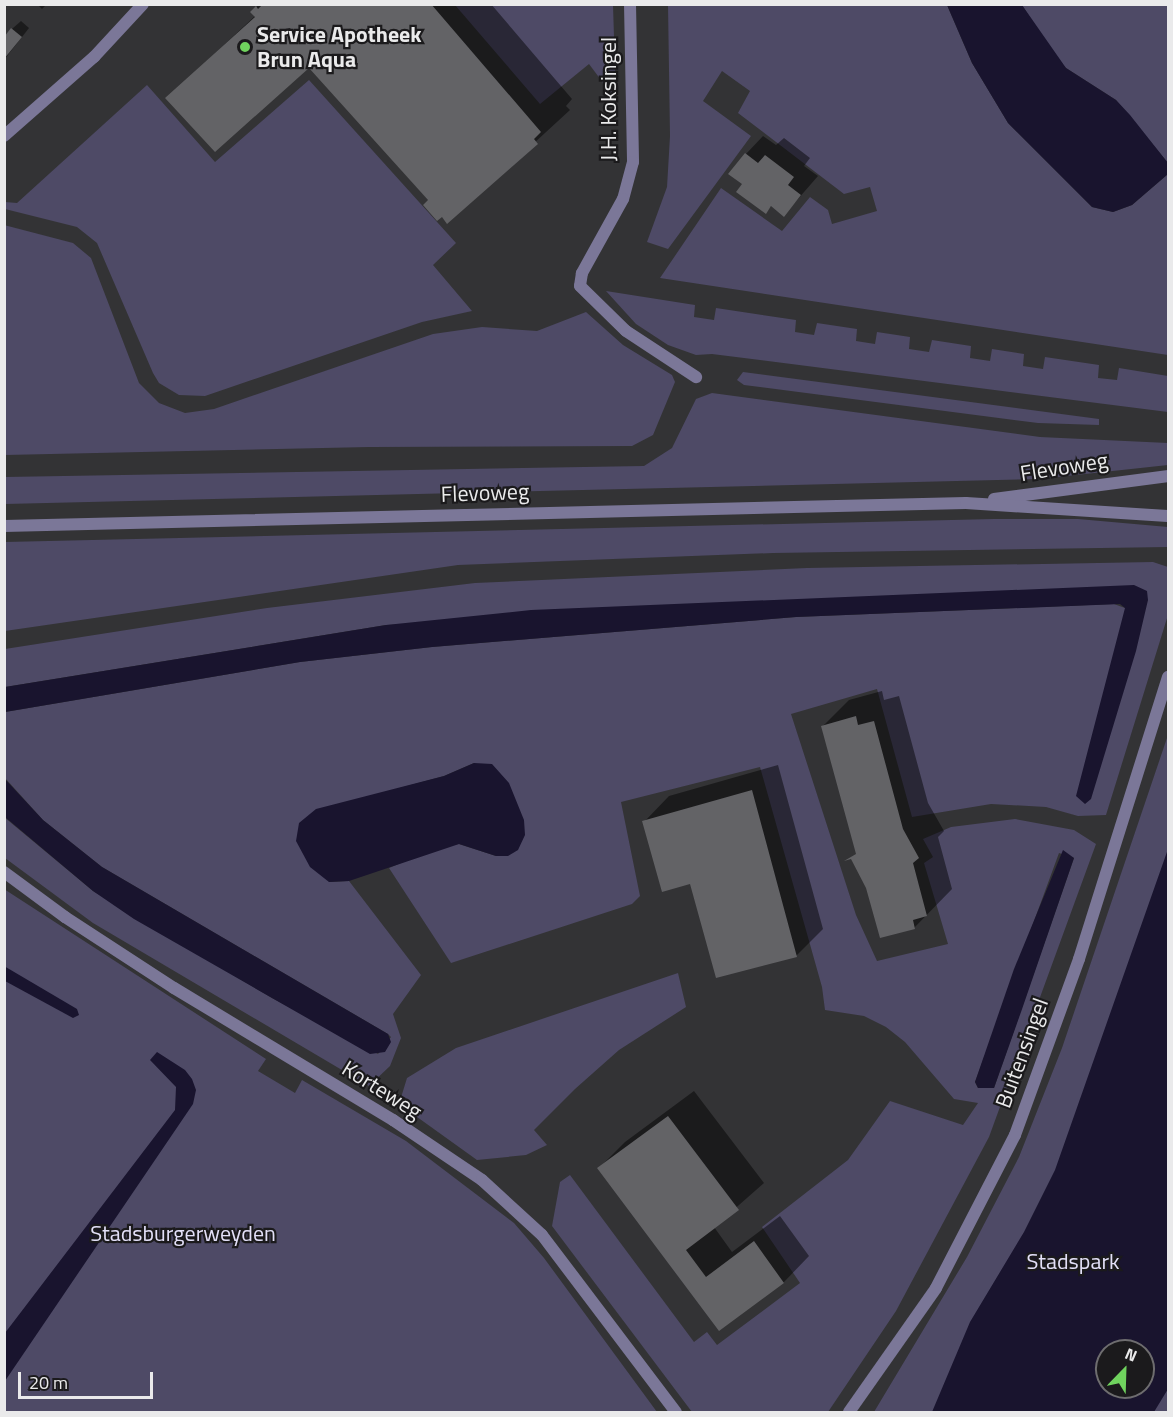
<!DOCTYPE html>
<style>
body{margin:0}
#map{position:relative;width:1173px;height:1417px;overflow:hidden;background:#333335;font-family:"Titillium Web",sans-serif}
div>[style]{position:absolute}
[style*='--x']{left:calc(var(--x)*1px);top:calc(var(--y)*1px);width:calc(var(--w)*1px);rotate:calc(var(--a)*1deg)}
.green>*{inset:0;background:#4e4a66}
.water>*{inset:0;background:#19142e}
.shadow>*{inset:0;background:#0007}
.building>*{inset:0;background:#636366}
.street>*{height:12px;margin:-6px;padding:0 6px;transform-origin:6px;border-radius:6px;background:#7b7798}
.dots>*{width:16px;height:16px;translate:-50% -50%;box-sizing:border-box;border:3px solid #1b1a1c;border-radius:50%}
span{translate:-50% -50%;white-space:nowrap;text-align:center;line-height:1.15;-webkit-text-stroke:4.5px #1b1a1c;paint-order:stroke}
.poi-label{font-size:22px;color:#eaeaeb;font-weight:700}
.left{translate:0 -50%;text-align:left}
.street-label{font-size:22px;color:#eaeaeb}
.park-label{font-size:22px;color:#e3e0f8}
.frame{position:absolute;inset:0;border:6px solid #eaeaeb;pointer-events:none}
.north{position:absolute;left:1095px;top:1339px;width:60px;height:60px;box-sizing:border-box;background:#1b1a1c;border:2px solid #6e6d6f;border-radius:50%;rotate:23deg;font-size:16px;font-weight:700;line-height:24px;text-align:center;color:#eaeaeb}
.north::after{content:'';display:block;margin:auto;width:21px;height:27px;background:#70d35e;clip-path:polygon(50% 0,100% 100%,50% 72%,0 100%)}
.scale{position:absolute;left:18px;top:1372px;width:135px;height:27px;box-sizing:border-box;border:3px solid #eaeaeb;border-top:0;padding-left:8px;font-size:18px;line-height:21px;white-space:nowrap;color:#eaeaeb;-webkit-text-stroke:4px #1b1a1c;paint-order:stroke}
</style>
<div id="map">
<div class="green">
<div style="clip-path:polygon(455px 5px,613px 5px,616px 100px,589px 64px,540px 104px)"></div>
<div style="clip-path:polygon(668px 5px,947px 5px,972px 63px,1008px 123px,1092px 207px,1113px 212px,1132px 205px,1168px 174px,1168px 355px,660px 278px,721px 188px,782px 231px,810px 197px,828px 210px,832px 224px,877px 211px,870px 187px,844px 194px,738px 113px,750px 91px,722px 71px,703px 101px,751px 136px,668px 249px,647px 242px,667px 187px,670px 136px)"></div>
<div style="clip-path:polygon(1022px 5px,1168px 5px,1168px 163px,1116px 100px,1066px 68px,1053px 54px)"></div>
<div style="clip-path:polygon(309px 80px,456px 243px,433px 265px,472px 311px,422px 322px,205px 396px,179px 395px,159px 383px,153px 373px,97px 243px,77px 227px,5px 209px,5px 202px,17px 203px,147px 85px,215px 162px)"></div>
<div style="clip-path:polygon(4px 225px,73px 243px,91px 258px,139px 383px,159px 403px,185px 413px,214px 409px,433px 334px,482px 327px,537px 331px,586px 312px,623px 345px,672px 375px,675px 382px,653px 435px,632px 446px,369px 447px,5px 455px)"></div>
<div style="clip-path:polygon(606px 291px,695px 305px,694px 317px,714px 320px,716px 308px,796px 320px,795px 332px,814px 335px,817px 323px,857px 329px,856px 341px,875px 344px,877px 332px,910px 337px,909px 349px,929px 352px,932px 340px,971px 346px,970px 358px,990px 361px,992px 349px,1024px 354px,1023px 366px,1043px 369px,1045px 357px,1099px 365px,1098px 378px,1117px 380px,1119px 368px,1168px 376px,1168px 412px,712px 354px,696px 355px,668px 345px,636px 324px)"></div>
<div style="clip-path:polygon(743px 372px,1099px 419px,1099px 425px,1038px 423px,744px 385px,737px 380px)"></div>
<div style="clip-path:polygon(712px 393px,1040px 437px,1168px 443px,1168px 465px,1039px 479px,5px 504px,5px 477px,644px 466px,672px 448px,696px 399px)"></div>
<div style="clip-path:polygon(994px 519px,1078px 519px,1168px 527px,1168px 547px,773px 553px,458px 565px,5px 631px,5px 542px)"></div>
<div style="clip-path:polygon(evenodd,1153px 562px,1168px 567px,1168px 615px,1106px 815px,1078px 816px,1046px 807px,991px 804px,912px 817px,877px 689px,791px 714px,856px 915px,877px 961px,948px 944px,924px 863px,933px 857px,923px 839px,951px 827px,1015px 819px,1074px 830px,1096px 844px,989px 1137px,896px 1311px,828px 1412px,692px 1412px,552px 1226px,560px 1182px,570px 1175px,694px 1342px,707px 1332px,717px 1345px,800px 1283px,762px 1227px,848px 1160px,890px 1101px,963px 1125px,978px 1103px,954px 1099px,905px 1042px,886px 1027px,864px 1016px,825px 1010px,822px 987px,760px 767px,621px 802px,640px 896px,632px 904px,451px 963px,389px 868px,442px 846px,459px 844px,496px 856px,474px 763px,444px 776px,356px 800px,329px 882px,349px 881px,421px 975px,393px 1014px,401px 1038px,390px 1066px,369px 1086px,93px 923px,5px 858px,4px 817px,93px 891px,272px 998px,378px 1054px,391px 1037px,388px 1034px,102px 867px,43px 820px,5px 778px,5px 712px,300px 662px,432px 647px,796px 617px,1114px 604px,1125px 608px,1148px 600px,386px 625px,5px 687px,5px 649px,267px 608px,475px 583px,807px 568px,1153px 562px,1059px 853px,1074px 858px,994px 1088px,978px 1088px,975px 1082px,1059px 853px)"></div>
<div style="clip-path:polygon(evenodd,1168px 735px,1168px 1412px,874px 1412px,967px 1257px,1019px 1157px,1062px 1048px,1168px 735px,1107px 1351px,1143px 1351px,1143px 1387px,1107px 1387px,1107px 1351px)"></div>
<div style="clip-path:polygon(4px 889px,266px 1059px,258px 1071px,295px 1093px,302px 1080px,406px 1141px,514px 1223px,544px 1258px,657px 1412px,5px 1412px)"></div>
<div style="clip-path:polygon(678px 973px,686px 1007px,619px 1050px,575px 1089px,534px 1130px,547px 1145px,526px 1155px,477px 1160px,399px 1104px,407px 1078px,456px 1048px)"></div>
</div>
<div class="water">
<div style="clip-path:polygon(947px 5px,1022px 5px,1066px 68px,1116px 100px,1130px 115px,1168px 163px,1168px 174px,1132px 205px,1113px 212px,1092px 207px,1008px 123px,972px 63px)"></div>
<div style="clip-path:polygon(1134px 585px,1147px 591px,1148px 600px,1136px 651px,1091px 799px,1085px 804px,1076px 796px,1125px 608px,1120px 604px,796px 617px,432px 647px,300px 662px,5px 712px,5px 687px,386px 625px,531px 610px)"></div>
<div style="clip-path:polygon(474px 763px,492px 764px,509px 783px,524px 820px,525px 835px,518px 850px,508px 856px,496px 856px,459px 844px,349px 881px,329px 882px,310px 867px,296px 841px,299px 823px,316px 809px,444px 776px)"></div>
<div style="clip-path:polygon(4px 778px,43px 820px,102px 867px,388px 1034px,391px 1042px,385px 1052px,370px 1054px,134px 919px,93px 891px,5px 817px)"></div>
<div style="clip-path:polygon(evenodd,1168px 849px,1168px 1389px,1154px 1412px,932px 1412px,970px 1322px,1024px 1232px,1055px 1170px,1168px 849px,1107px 1351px,1143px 1351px,1143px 1387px,1107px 1387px,1107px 1351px)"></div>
<div style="clip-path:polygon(1063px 850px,1074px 858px,1021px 1012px,994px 1088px,978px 1088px,975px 1082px,1014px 969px)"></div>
<div style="clip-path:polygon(4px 966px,77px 1009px,79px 1015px,73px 1018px,5px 981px)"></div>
<div style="clip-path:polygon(157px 1052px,185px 1070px,192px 1079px,196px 1090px,193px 1104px,5px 1381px,5px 1333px,175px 1110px,176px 1087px,150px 1060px)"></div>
</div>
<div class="shadow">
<div style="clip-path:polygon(37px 4px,47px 4px,42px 9px)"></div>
<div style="clip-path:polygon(259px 4px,491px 4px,572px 99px,566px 106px,570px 110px,448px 222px,309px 66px,167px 98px,255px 16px,252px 12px)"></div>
<div style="clip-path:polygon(21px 21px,29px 28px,4px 60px,4px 36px)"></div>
<div style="clip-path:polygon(763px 136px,776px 145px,784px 138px,810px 158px,804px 166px,818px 176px,784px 215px,772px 205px,766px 212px,744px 184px,746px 154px)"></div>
<div style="clip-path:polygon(882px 691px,884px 700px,899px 696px,928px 803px,944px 831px,938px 837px,952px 889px,914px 928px,858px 853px,823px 726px,849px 700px)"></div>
<div style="clip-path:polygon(778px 765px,823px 929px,797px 955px,717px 977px,691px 882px,644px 822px,669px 796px)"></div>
<div style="clip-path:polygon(694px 1091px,764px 1183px,714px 1227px,732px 1252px,780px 1216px,809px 1256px,784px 1282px,719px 1329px,599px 1168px,625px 1142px)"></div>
</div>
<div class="building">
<div style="clip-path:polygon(263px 4px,431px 4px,541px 132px,534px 139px,538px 144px,447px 224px,442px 217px,437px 221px,423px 205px,428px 200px,309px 68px,215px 152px,165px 98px,255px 17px,250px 12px,256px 6px,258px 9px)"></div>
<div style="clip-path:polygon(11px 28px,22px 37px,4px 59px,4px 37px)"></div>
<div style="clip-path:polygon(745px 153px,758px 163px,765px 155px,794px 177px,788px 185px,801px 195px,784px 217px,771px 206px,766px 214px,736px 192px,742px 184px,728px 174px)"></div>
<div style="clip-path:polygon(856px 716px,858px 725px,874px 721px,903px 829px,919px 858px,913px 863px,927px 916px,913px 920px,915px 929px,880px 938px,866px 888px,851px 859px,844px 861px,856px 854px,821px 726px)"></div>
<div style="clip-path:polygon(752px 790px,797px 957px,716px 978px,690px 884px,662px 892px,642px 821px)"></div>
<div style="clip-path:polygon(668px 1116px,739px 1210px,686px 1250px,706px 1277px,754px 1241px,784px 1283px,719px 1331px,597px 1168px)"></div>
</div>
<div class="street">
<div style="--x:630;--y:4;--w:158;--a:88.9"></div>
<div style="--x:633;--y:162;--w:38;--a:105"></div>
<div style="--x:623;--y:199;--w:85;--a:119"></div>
<div style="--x:582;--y:273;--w:13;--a:99"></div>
<div style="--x:580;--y:286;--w:64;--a:44.4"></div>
<div style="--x:626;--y:331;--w:84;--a:33.3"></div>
<div style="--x:4;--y:136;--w:120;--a:-41.3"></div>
<div style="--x:94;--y:57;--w:72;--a:-47.2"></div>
<div style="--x:994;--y:499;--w:176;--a:-7.5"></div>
<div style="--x:4;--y:526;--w:962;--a:-1.37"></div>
<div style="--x:966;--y:503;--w:202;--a:3.7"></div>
<div style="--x:4;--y:872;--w:76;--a:36.4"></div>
<div style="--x:65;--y:917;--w:130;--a:33.1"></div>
<div style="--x:174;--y:988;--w:256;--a:31.1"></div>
<div style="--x:393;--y:1120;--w:107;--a:34"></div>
<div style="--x:482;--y:1180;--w:81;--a:42.5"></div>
<div style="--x:542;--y:1235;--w:222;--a:52.9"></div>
<div style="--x:849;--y:1412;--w:151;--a:-54.9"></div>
<div style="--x:936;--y:1288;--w:172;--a:-62.7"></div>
<div style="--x:1015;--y:1135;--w:187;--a:-70"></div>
<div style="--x:1079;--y:959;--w:296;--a:-72.5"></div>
</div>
<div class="dots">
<div style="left:245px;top:47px;background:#70d35e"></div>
</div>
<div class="poi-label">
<span class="left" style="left:257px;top:47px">Service Apotheek<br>Brun Aqua</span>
</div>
<div class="street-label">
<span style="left:609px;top:99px;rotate:-90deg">J.H. Koksingel</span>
<span style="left:1064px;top:467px;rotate:-9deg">Flevoweg</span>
<span style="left:485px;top:493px;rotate:-2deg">Flevoweg</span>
<span style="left:1022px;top:1053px;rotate:-70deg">Buitensingel</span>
<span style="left:382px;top:1090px;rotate:32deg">Korteweg</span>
</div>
<div class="park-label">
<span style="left:183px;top:1234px">Stadsburgerweyden</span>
<span style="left:1073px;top:1262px">Stadspark</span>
</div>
<div class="frame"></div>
<div class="north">N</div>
<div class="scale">20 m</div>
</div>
